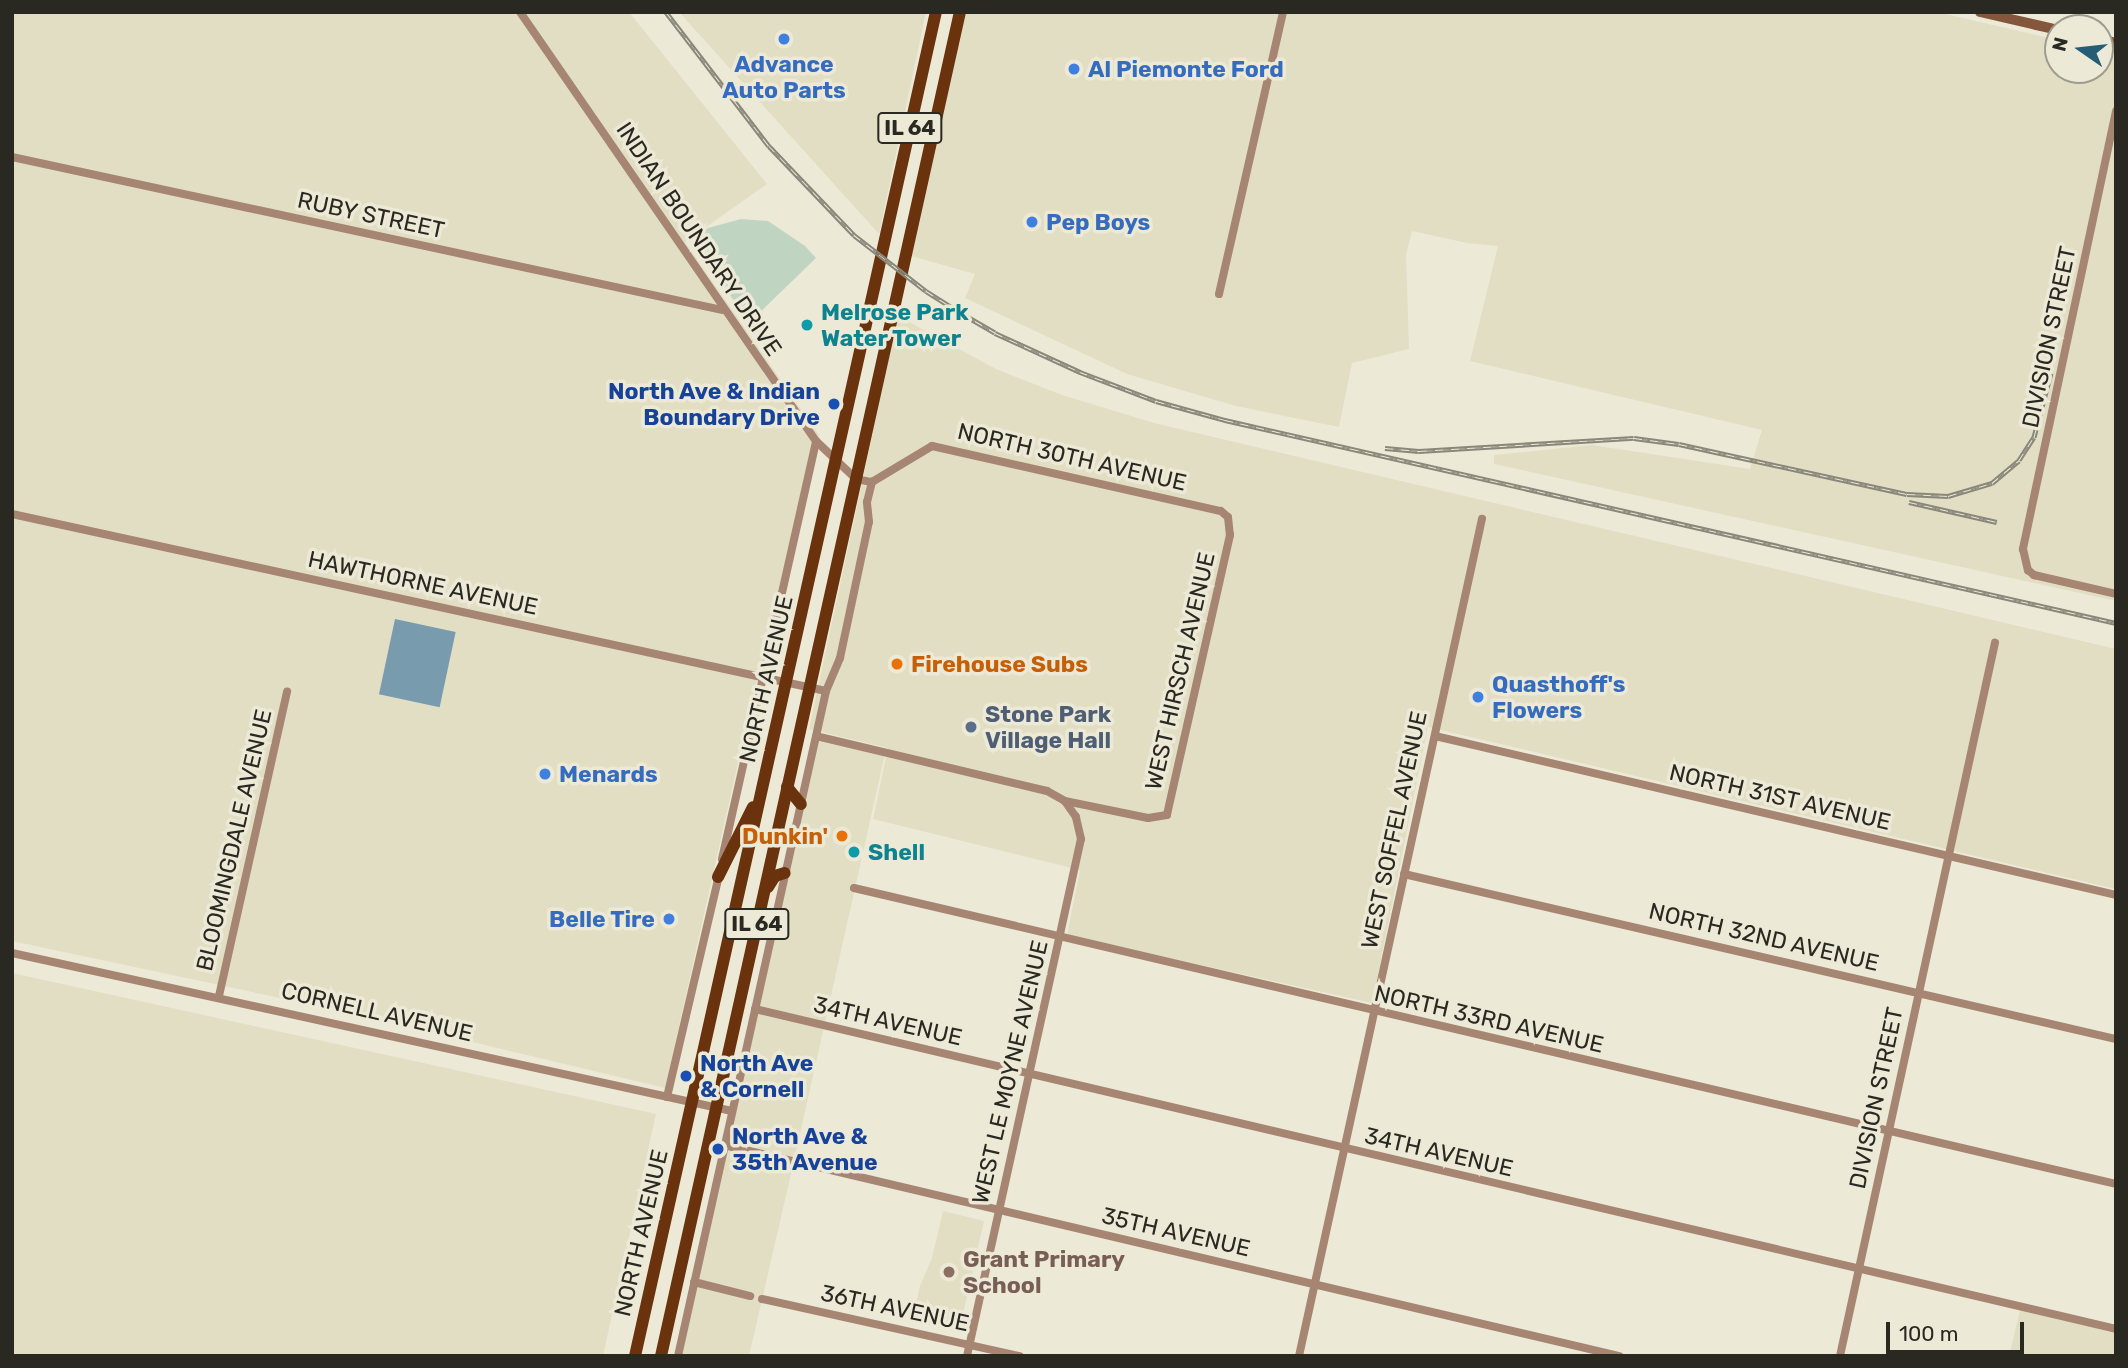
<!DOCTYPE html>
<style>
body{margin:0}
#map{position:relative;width:2128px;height:1368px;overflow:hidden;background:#ece9d6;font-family:Rubik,sans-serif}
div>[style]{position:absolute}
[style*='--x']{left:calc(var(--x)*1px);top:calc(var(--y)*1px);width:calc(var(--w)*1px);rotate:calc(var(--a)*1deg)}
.built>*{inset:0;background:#e2dec4}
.green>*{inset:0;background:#bfd5c2}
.water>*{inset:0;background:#789cae;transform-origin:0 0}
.minor>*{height:8px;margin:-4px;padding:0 4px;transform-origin:4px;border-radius:4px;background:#a68573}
.secondary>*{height:10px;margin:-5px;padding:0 5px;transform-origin:5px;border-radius:5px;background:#84563b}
.primary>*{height:12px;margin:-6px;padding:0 6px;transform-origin:6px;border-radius:6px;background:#6a330d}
.rail>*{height:5px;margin-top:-2.5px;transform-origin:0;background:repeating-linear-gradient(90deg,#ece9d6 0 8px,#89877a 0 16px);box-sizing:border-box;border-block:2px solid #89877a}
.dots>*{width:19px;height:19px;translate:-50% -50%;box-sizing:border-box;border:4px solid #ece9d6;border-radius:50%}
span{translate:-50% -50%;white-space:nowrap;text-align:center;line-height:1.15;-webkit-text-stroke:7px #ece9d6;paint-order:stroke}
.shield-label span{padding:2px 5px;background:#ece9d6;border:2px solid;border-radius:5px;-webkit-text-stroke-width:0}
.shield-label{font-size:21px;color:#292821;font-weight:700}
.shop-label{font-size:23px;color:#366cbe;font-weight:700}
.left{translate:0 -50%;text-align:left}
.right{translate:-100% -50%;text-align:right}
.street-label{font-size:23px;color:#292821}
.culture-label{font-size:23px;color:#0d838f;font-weight:700}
.transit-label{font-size:23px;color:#164399;font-weight:700}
.food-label{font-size:23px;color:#c56008;font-weight:700}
.service-label{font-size:23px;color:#4e5e75;font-weight:700}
.education-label{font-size:23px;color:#785e54;font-weight:700}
.frame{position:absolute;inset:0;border:14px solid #292821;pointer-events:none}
.north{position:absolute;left:2044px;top:14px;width:70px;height:70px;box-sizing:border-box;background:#ece9d6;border:2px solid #9e9c8e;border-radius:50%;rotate:284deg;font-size:19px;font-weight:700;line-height:28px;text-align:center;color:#292821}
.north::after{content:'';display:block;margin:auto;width:24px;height:32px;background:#255d77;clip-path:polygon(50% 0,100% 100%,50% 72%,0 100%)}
.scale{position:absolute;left:1886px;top:1322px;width:138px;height:32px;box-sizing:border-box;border:4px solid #292821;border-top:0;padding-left:9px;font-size:21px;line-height:24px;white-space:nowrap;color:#292821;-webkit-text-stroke:5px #ece9d6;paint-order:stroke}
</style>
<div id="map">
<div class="built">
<div style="clip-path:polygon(12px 12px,629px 12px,767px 184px,685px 242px,819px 435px,755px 687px,665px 1088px,351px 1013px,12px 941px)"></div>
<div style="clip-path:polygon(679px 12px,926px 12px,879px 234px)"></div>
<div style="clip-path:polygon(965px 12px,1937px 12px,2058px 40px,2058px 70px,2100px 70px,2100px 49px,2116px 53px,2116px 601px,1494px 464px,1494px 455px,1592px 445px,1750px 469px,1762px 430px,1470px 361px,1498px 246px,1467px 243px,1412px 231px,1406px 255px,1409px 349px,1352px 363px,1339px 427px,1236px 406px,1127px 374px,965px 298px,975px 274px,911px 256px)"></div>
<div style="clip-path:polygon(898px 316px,996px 369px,1062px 395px,1154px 423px,2116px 649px,2116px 889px,1428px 727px,1372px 1003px,1067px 935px,1080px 870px,873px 819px,888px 748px,809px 729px)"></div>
<div style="clip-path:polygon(816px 736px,885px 754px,794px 1161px,749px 1356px,678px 1356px)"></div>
<div style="clip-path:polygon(12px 973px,656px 1114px,603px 1356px,12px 1356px)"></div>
<div style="clip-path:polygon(943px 1211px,984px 1221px,959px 1332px,912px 1321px,920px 1286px,932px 1258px)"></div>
<div style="clip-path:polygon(2021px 1306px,2116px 1328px,2116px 1356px,2009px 1356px)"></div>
</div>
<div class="green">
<div style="clip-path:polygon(741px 219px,768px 221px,805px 246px,816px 258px,754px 318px,746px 317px,690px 241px,708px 228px)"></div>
</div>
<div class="water">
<div style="left:395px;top:619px;width:62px;height:77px;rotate:12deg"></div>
</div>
<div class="minor">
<div style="--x:520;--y:12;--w:521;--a:55.4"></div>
<div style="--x:816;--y:441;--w:55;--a:43.5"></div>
<div style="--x:856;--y:479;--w:16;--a:11"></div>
<div style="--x:872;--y:482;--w:70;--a:-31"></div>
<div style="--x:932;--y:446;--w:296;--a:12.7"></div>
<div style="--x:1221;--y:511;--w:9;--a:41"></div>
<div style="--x:1228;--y:517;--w:18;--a:84"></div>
<div style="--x:1230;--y:535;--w:287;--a:102.7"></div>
<div style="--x:1167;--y:815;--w:19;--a:171"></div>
<div style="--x:1148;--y:818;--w:85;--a:-168.4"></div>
<div style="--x:1065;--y:801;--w:21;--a:-151"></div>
<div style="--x:1047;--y:791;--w:237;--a:-166.6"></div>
<div style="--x:2116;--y:111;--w:448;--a:102"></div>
<div style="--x:2023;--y:549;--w:22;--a:77"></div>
<div style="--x:2028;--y:570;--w:8;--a:40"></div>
<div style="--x:2034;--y:575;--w:84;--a:13"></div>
<div style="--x:12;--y:157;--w:726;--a:12.16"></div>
<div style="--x:1219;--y:294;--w:289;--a:-77.2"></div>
<div style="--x:12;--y:514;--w:833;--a:12.27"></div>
<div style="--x:1435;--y:736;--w:699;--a:13.14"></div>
<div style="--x:722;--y:859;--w:428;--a:-77.3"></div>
<div style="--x:1404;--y:874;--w:731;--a:13.05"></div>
<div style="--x:854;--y:888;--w:1296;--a:13.2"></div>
<div style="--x:12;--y:953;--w:737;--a:12.38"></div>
<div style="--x:219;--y:996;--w:312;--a:-77.4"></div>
<div style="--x:755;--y:1009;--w:1398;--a:13.23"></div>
<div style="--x:667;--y:1097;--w:228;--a:-76.8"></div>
<div style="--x:724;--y:1145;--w:920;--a:13.27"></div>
<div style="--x:694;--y:1282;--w:58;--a:14"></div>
<div style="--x:762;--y:1299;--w:264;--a:12.5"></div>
<div style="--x:678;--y:1356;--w:681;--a:-77.45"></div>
<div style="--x:826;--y:691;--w:36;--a:-67"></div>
<div style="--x:840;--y:658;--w:139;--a:-78"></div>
<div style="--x:869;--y:522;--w:20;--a:-96"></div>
<div style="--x:867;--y:502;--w:21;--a:-76"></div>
<div style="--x:967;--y:1356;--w:529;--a:-77.57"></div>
<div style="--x:1081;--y:839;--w:23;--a:-103"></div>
<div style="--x:1076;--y:817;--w:19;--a:-125"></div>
<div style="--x:1299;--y:1356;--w:857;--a:-77.67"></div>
<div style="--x:1840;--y:1356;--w:730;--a:-77.74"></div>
</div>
<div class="secondary">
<div style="--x:1980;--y:12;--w:80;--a:13"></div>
<div style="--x:2100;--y:39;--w:16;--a:14"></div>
</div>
<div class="primary">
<div style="--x:787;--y:787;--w:22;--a:51"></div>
<div style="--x:718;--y:877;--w:78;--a:-63.4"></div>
<div style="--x:768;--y:887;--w:13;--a:-58"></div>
<div style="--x:775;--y:876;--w:10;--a:-17"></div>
<div style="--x:635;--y:1356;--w:1377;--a:-77.38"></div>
<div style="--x:661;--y:1356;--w:1377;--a:-77.46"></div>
</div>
<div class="rail">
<div style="--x:666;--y:12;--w:169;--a:52.5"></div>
<div style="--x:769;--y:146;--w:123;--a:46.3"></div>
<div style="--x:854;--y:235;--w:91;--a:37.9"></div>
<div style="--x:926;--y:291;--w:41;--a:32.2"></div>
<div style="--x:961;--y:313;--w:39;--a:30"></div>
<div style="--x:995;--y:333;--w:94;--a:24.6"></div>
<div style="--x:1080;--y:372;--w:81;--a:20.9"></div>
<div style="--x:1156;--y:401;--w:72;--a:15.4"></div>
<div style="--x:1225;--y:420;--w:914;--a:12.83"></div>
<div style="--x:1385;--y:448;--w:34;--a:5"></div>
<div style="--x:1419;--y:451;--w:215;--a:-3.5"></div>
<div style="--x:1634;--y:438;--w:45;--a:7.6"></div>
<div style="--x:1679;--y:444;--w:233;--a:12.4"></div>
<div style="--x:1907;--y:494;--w:41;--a:2.8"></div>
<div style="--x:1948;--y:496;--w:46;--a:-16.5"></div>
<div style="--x:1992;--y:483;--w:35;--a:-40"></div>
<div style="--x:2019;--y:460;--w:27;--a:-57"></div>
<div style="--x:2034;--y:437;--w:66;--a:-75.1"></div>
<div style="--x:1909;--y:502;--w:90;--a:12.8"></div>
</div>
<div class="dots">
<div style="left:784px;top:39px;background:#3f7fe0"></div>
<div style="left:1074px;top:69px;background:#3f7fe0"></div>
<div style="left:1032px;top:222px;background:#3f7fe0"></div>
<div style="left:807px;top:325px;background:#0f9aa8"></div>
<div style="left:834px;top:404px;background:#1a4fb4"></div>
<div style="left:897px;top:664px;background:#e8710a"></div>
<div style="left:1478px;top:697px;background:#3f7fe0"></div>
<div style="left:971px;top:727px;background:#5c6f8a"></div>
<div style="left:545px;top:774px;background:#3f7fe0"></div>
<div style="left:842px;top:836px;background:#e8710a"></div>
<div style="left:854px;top:852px;background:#0f9aa8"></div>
<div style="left:669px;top:919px;background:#3f7fe0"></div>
<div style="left:686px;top:1076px;background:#1a4fb4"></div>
<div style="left:718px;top:1149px;background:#1a4fb4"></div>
<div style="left:949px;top:1272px;background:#8d6e63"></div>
</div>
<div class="shield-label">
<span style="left:910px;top:128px">IL 64</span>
<span style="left:757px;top:924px">IL 64</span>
</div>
<div class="shop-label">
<span style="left:784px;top:77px">Advance<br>Auto Parts</span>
<span class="left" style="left:1088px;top:69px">Al Piemonte Ford</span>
<span class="left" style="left:1046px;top:222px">Pep Boys</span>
<span class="left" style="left:1492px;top:697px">Quasthoff's<br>Flowers</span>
<span class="left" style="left:559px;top:774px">Menards</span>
<span class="right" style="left:655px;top:919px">Belle Tire</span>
</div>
<div class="street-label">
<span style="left:371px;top:215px;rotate:12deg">RUBY STREET</span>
<span style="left:699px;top:239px;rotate:56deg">INDIAN BOUNDARY DRIVE</span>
<span style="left:2049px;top:337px;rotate:-78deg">DIVISION STREET</span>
<span style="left:1072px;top:457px;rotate:13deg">NORTH 30TH AVENUE</span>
<span style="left:423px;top:583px;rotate:12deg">HAWTHORNE AVENUE</span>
<span style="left:1180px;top:671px;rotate:-77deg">WEST HIRSCH AVENUE</span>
<span style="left:766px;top:679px;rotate:-77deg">NORTH AVENUE</span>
<span style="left:1780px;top:797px;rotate:13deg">NORTH 31ST AVENUE</span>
<span style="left:1394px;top:830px;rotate:-78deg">WEST SOFFEL AVENUE</span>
<span style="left:234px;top:840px;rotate:-77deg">BLOOMINGDALE AVENUE</span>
<span style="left:1764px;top:937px;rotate:13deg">NORTH 32ND AVENUE</span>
<span style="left:377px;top:1012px;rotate:13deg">CORNELL AVENUE</span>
<span style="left:1489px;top:1019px;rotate:13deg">NORTH 33RD AVENUE</span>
<span style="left:888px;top:1021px;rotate:13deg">34TH AVENUE</span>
<span style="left:1010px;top:1072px;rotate:-77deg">WEST LE MOYNE AVENUE</span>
<span style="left:1876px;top:1098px;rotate:-78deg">DIVISION STREET</span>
<span style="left:1439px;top:1152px;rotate:13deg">34TH AVENUE</span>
<span style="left:1176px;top:1232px;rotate:13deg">35TH AVENUE</span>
<span style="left:641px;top:1233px;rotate:-77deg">NORTH AVENUE</span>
<span style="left:895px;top:1308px;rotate:12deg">36TH AVENUE</span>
</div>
<div class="culture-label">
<span class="left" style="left:821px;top:325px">Melrose Park<br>Water Tower</span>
<span class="left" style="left:868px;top:852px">Shell</span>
</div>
<div class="transit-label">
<span class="right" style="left:820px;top:404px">North Ave &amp; Indian<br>Boundary Drive</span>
<span class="left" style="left:700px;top:1076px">North Ave<br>&amp; Cornell</span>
<span class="left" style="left:732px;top:1149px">North Ave &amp;<br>35th Avenue</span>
</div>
<div class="food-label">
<span class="left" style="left:911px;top:664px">Firehouse Subs</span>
<span class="right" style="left:828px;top:836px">Dunkin'</span>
</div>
<div class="service-label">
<span class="left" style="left:985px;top:727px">Stone Park<br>Village Hall</span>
</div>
<div class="education-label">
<span class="left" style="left:963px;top:1272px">Grant Primary<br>School</span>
</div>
<div class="frame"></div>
<div class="north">N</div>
<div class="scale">100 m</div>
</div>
